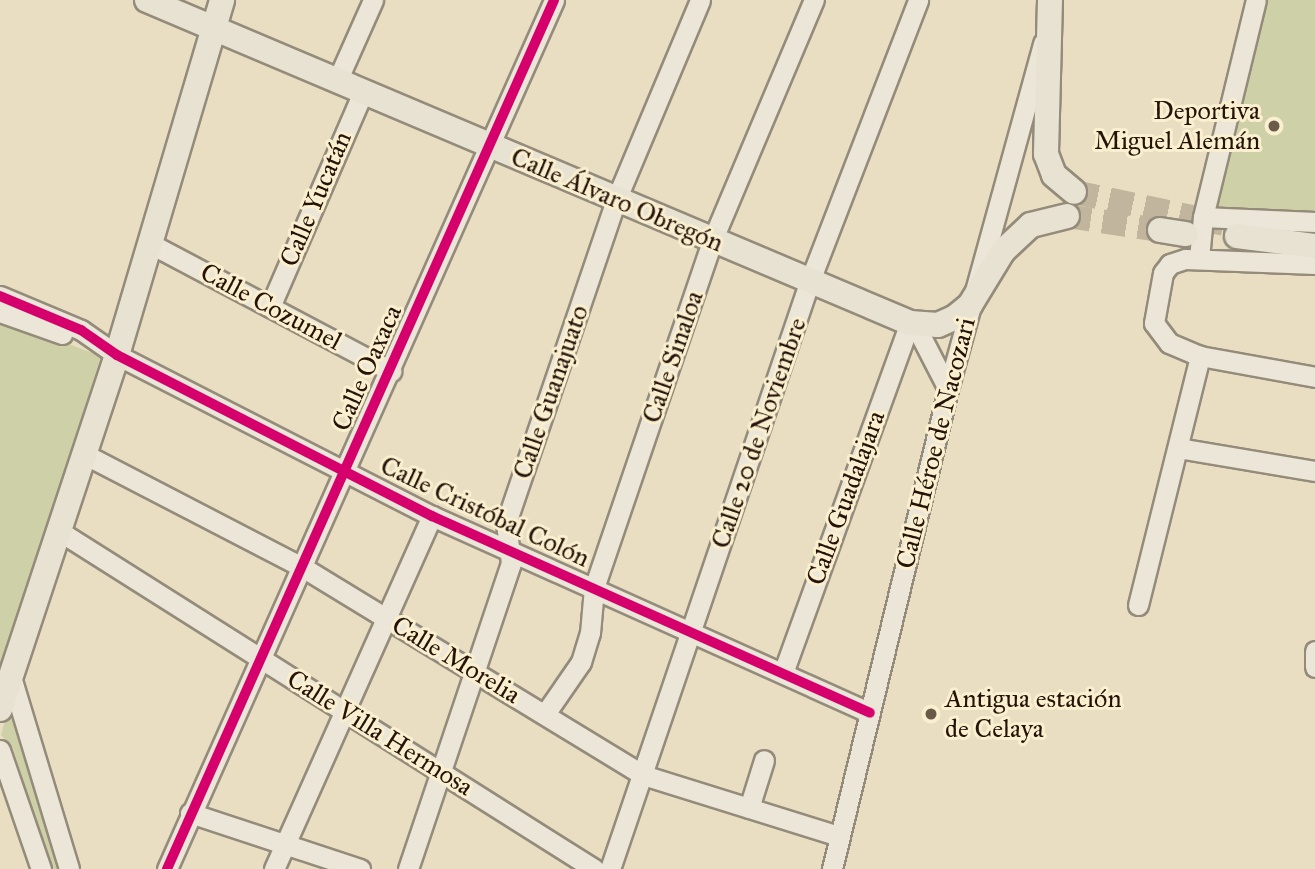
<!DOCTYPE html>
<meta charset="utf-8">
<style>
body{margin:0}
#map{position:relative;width:1315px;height:869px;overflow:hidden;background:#e9dec2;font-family:"IM FELL Great Primer",serif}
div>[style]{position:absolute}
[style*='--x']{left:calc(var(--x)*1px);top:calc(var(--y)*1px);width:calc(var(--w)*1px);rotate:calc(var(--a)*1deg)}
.green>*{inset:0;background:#ced1a7}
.major-tunnel>*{height:24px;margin-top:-12px;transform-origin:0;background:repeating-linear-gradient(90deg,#c2b59d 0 24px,transparent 0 36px)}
.roads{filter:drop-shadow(2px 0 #948b7a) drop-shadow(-2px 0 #948b7a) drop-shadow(0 2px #948b7a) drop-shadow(0 -2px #948b7a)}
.minor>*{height:19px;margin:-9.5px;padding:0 9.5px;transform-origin:9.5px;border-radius:9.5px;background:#ece6d8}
.major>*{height:24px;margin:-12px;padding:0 12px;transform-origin:12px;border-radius:12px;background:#e7e2d2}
.cycleway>*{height:10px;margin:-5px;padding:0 5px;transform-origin:5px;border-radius:5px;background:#d6006c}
.dots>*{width:19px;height:19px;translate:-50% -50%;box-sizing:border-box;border:4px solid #faefce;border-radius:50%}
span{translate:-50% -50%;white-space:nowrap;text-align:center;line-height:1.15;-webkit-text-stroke:6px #faefce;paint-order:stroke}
.poi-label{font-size:26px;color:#25130a}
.right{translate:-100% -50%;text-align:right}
.left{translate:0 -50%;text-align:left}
.street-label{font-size:26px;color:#25130a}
</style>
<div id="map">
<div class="green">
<div style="clip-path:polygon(1263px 0,1315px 0,1315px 214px,1215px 209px)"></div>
<div style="clip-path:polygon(0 319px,101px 356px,0 675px)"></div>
<div style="clip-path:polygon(10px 701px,58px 869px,51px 869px,13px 748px,1px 735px)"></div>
</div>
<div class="major-tunnel">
<div style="--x:1074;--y:192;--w:153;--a:12"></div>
<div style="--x:1067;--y:216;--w:94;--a:8.6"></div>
</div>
<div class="roads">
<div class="minor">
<div style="--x:337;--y:81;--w:89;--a:-66"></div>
<div style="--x:1203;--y:217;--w:112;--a:2.6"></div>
<div style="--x:151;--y:244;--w:272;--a:27.9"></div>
<div style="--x:1199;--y:258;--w:41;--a:-84.4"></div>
<div style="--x:1203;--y:217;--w:223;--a:-76.3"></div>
<div style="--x:1315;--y:264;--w:130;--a:-177.8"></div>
<div style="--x:1185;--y:259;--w:16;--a:162"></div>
<div style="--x:1170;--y:264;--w:11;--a:128"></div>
<div style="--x:1163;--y:273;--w:51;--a:100.2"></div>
<div style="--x:1154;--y:323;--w:25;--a:53"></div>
<div style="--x:1169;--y:343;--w:34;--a:23"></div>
<div style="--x:1200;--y:356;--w:117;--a:10.3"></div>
<div style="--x:0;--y:296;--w:88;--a:22.8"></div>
<div style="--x:81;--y:330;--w:44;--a:34.8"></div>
<div style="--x:117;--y:355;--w:354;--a:27.1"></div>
<div style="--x:432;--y:516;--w:480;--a:24.2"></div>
<div style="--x:270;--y:307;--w:234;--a:-66.6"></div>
<div style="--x:0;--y:312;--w:66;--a:19.5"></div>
<div style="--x:914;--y:323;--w:74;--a:62.7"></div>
<div style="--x:1178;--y:448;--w:139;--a:9.5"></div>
<div style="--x:84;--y:454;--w:248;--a:27.4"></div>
<div style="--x:304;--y:568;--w:397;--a:31.4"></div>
<div style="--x:643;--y:775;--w:205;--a:17.3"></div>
<div style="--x:59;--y:531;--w:633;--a:32.28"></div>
<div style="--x:1138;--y:605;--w:257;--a:-76"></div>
<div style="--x:1315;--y:651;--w:16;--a:90"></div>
<div style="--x:783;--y:673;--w:372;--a:-70.1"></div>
<div style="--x:5;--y:684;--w:8;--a:-30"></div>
<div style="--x:12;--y:680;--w:197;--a:73.2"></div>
<div style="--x:545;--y:714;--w:63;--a:-55.3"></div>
<div style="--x:581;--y:662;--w:30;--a:-73"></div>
<div style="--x:590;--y:633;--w:45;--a:-84.9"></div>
<div style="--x:594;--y:588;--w:367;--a:-71.2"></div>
<div style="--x:712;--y:241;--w:262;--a:-67.1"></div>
<div style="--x:0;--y:750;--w:126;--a:71"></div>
<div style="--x:749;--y:808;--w:50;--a:-72.6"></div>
<div style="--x:190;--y:813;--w:179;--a:18.2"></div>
<div style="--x:167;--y:869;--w:951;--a:-65.99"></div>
<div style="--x:274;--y:869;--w:387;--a:-65.9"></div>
<div style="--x:408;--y:869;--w:323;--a:-71.4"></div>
<div style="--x:511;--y:563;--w:40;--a:-97.1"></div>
<div style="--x:506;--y:523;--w:341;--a:-71.2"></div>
<div style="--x:616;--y:200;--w:217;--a:-67.2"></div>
<div style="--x:610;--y:869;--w:619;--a:-71.24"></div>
<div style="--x:809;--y:283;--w:303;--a:-68.9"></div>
<div style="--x:832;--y:869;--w:494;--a:-76.4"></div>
<div style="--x:948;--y:389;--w:359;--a:-74.6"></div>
</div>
<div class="major">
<div style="--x:147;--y:0;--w:829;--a:22.94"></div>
<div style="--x:910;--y:323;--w:28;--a:4"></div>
<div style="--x:938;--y:325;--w:17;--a:-24"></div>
<div style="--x:954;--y:318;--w:21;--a:-39"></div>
<div style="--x:970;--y:305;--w:63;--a:-58.6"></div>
<div style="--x:1003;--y:251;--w:38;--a:-43"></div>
<div style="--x:1031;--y:225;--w:37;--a:-14"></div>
<div style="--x:1050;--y:0;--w:154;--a:91.5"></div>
<div style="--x:1046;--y:154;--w:22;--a:69"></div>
<div style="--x:1054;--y:175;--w:26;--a:40"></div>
<div style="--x:1160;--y:230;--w:26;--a:9"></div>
<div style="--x:1237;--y:236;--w:79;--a:7.3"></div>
<div style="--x:0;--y:709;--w:373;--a:-71.7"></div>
<div style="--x:117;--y:355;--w:370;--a:-73.5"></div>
</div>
</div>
<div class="cycleway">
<div style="--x:0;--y:296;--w:88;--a:22.8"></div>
<div style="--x:81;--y:330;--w:44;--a:34.8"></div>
<div style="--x:117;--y:355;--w:354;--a:27.1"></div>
<div style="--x:432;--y:516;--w:480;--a:24.2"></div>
<div style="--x:167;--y:869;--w:951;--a:-65.99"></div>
</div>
<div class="dots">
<div style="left:1274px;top:126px;background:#6a5a4a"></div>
<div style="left:931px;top:714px;background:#6a5a4a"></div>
</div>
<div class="poi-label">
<span class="right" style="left:1260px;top:126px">Deportiva<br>Miguel Alemán</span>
<span class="left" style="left:945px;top:714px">Antigua estación<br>de Celaya</span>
</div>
<div class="street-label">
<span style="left:316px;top:199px;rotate:-67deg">Calle Yucatán</span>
<span style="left:617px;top:200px;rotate:23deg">Calle Álvaro Obregón</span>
<span style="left:271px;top:307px;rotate:28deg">Calle Cozumel</span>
<span style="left:673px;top:357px;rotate:-71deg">Calle Sinaloa</span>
<span style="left:367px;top:368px;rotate:-66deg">Calle Oaxaca</span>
<span style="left:551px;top:392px;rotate:-71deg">Calle Guanajuato</span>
<span style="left:759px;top:433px;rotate:-71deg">Calle 20 de Noviembre</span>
<span style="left:936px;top:443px;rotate:-76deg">Calle Héroe de Nacozari</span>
<span style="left:846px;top:498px;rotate:-70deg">Calle Guadalajara</span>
<span style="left:485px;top:512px;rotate:25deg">Calle Cristóbal Colón</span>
<span style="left:456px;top:660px;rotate:31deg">Calle Morelia</span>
<span style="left:380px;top:733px;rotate:32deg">Calle Villa Hermosa</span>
</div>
</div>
